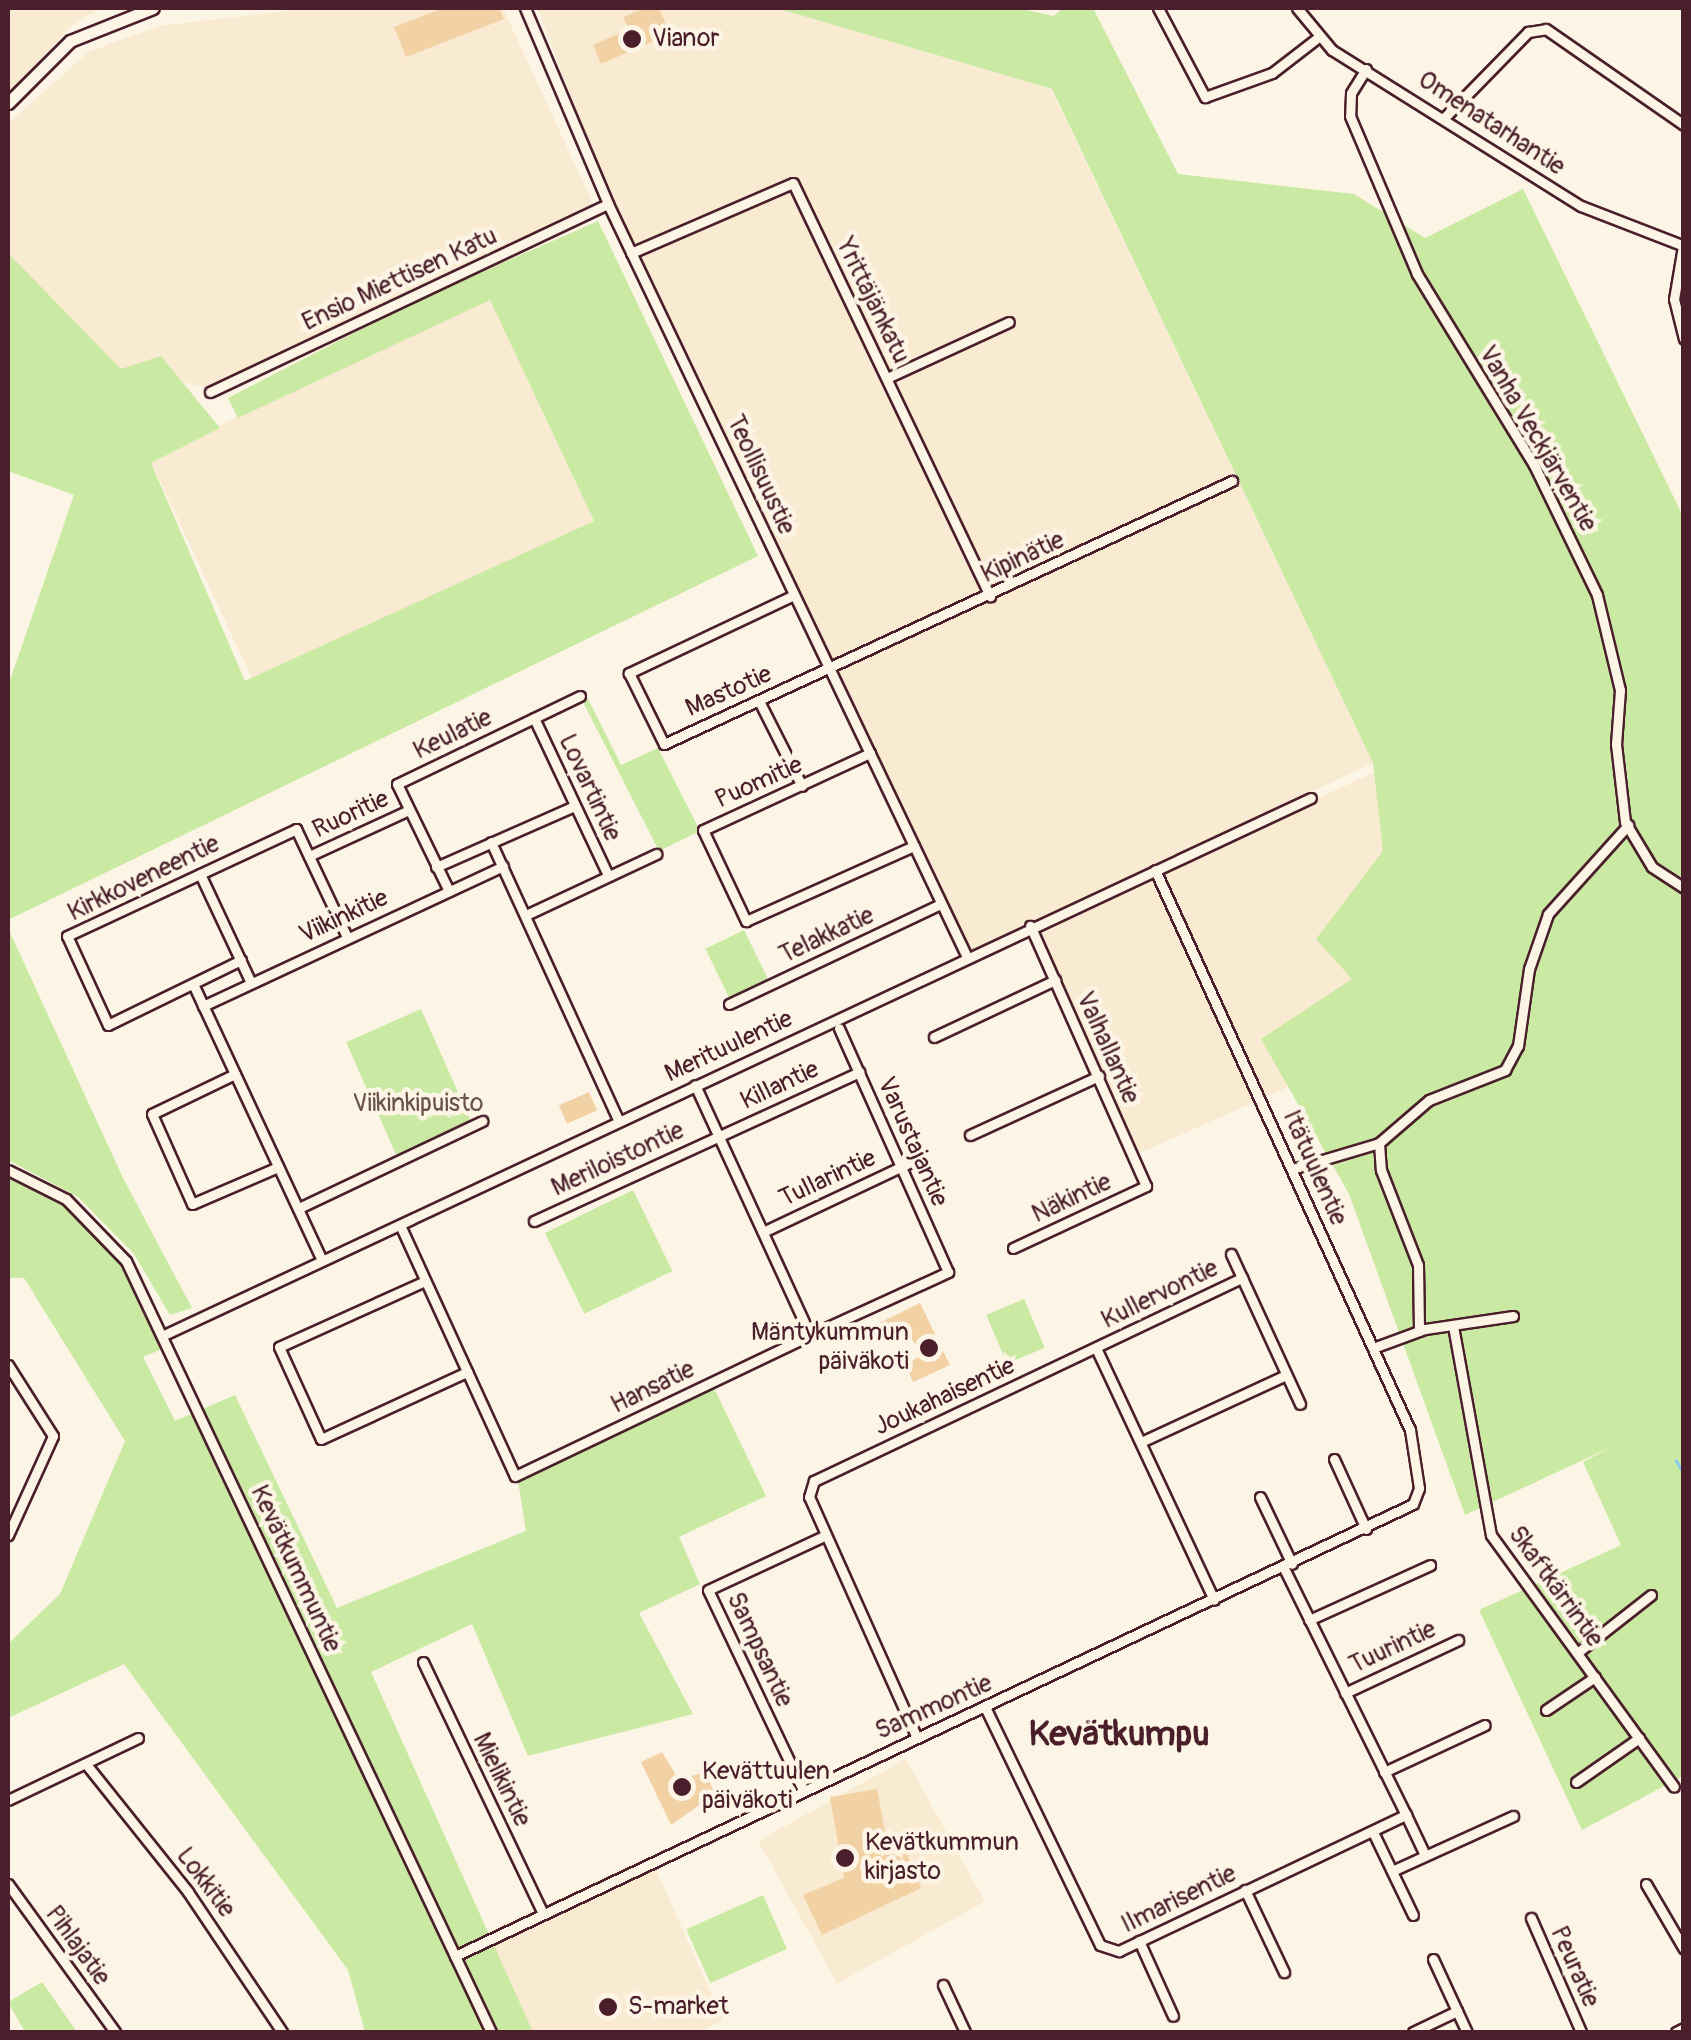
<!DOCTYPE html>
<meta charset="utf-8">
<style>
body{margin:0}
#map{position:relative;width:1691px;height:2040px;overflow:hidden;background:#fcf5e5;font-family:Pangolin,sans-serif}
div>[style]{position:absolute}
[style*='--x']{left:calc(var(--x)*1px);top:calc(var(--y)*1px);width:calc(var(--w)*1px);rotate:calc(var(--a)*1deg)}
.built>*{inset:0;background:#f9ead2;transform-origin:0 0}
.green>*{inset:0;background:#caeaa3;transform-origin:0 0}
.stream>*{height:2.5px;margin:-1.25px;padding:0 1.25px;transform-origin:1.25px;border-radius:1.25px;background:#89ceeb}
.building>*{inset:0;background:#f2d1a4;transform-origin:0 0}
.roads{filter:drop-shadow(2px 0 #4a1f2b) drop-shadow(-2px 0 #4a1f2b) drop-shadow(0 2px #4a1f2b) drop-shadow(0 -2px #4a1f2b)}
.minor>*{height:9px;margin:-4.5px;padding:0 4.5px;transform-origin:4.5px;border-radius:4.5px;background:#fcf5e5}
.major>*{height:11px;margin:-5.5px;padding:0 5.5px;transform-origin:5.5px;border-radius:5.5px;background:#fcf5e5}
.dots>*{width:28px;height:28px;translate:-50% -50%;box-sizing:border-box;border:5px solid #fcf5e5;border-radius:50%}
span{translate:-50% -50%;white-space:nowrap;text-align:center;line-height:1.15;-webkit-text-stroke:9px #fcf5e5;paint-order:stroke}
.poi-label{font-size:25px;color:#4a1f2b}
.left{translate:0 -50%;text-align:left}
.right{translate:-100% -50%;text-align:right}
.street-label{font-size:25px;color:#4a1f2b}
.park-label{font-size:25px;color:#6a5249}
.district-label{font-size:35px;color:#4a1f2b;font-weight:700}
.frame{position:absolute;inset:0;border:10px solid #4a1f2b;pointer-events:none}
</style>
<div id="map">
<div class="built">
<div style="clip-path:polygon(8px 8px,100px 8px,71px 26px,8px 94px)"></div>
<div style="clip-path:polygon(310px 8px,503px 8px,593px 204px,206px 387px,8px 347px,8px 124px,88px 52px,159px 26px)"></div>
<div style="clip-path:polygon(537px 8px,776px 8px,1051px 89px,1373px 763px,966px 954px,614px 208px)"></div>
<div style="left:490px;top:299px;width:245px;height:376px;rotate:65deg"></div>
<div style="left:1376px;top:772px;width:252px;height:371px;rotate:66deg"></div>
<div style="left:906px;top:1759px;width:163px;height:169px;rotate:61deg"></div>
<div style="clip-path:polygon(650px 1856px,723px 2020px,698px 2032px,532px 2032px,486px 1933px)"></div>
</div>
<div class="green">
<div style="clip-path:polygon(776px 8px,1017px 8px,1054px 16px,1063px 8px,1093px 8px,1178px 174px,1354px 194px,1425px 238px,1523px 189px,1683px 516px,1683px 1776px,1582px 1830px,1479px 1610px,1621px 1545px,1583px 1462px,1611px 1447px,1465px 1515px,1349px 1194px,1261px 1039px,1352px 979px,1316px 939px,1383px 851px,1373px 763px,1052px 89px)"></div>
<div style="clip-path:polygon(598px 221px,758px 556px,8px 920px,8px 686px,74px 495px,8px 471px,8px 253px,121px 369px,161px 356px,220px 428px,151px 463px,245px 681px,594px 521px,490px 300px,238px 418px,228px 398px,418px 300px)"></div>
<div style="clip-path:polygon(587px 697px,621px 765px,658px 748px,700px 831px,659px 851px,582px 700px)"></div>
<div style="clip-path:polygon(8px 928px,123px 1178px,192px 1308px,170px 1315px,134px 1254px,78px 1197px,8px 1160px)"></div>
<div style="left:744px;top:930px;width:58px;height:43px;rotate:64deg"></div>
<div style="left:421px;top:1009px;width:128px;height:82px;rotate:66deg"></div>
<div style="clip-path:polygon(8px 1178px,63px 1205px,125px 1265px,165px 1348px,143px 1357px,175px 1421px,235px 1395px,337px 1608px,526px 1531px,518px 1481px,714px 1388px,766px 1496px,679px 1537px,700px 1584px,639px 1613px,693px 1714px,528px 1756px,472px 1624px,371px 1672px,533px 2032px,365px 2032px,348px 1970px,124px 1664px,8px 1718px,8px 1644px,60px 1594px,125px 1441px,24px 1278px,8px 1278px)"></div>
<div style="left:633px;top:1190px;width:90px;height:98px;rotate:64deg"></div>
<div style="left:1024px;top:1299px;width:53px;height:41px;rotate:67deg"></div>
<div style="left:763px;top:1895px;width:59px;height:84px;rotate:66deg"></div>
<div style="clip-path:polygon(42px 1982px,77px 2032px,25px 2032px,8px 2002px)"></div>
</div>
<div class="stream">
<div style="--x:1676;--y:1460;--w:16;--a:60"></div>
</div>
<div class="building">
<div style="clip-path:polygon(444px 8px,499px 8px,504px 19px,406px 57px,394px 27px)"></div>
<div style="clip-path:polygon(645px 8px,659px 8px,670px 34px,601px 64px,593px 45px,629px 29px,623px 17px)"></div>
<div style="left:589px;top:1092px;width:20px;height:33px;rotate:66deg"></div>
<div style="clip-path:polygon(920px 1303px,950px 1365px,913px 1382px,906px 1366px,922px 1354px,908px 1334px,883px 1341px,875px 1325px)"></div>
<div style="clip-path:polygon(662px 1752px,679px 1780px,705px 1772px,715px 1794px,671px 1825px,641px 1762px)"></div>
<div style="clip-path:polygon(877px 1789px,890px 1859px,907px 1853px,921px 1888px,822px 1935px,803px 1895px,844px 1878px,830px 1797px)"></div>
</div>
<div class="roads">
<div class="minor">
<div style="--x:525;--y:8;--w:213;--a:67"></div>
<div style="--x:608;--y:204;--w:832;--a:64.51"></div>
<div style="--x:1158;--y:8;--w:101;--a:62.2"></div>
<div style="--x:1205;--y:97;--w:71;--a:-19.7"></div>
<div style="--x:1272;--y:73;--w:56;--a:-37.7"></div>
<div style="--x:1297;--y:8;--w:55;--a:50.2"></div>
<div style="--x:1332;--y:50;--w:294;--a:32.1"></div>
<div style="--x:1581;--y:206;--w:110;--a:21.2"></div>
<div style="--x:1366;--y:69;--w:28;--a:122"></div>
<div style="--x:1351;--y:93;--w:23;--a:92"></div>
<div style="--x:1350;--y:116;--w:172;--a:67"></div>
<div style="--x:1417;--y:274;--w:224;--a:58.5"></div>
<div style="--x:1534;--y:465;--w:144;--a:64.1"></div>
<div style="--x:1597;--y:595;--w:98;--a:76.4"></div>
<div style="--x:1620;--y:690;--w:54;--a:94.2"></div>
<div style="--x:1616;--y:744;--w:79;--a:83.4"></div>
<div style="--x:1625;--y:822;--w:52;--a:59"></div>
<div style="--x:1652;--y:867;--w:38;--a:33"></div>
<div style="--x:1445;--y:117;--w:119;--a:-45.7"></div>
<div style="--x:1528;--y:32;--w:18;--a:-9"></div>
<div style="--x:1546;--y:29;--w:168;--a:34.8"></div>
<div style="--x:1683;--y:246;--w:54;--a:99.6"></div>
<div style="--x:1674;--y:299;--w:41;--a:76"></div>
<div style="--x:631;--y:253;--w:176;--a:-23.4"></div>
<div style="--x:793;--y:183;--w:458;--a:64.5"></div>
<div style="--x:887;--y:378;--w:134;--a:-24.7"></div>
<div style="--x:210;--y:392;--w:440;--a:-25.3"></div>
<div style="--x:794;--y:595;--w:183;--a:154.7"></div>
<div style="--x:629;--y:673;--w:79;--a:63.8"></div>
<div style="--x:664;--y:744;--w:626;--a:-24.85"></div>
<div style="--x:759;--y:701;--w:95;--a:63.2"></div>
<div style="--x:534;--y:718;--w:174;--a:64.8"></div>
<div style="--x:870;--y:753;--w:184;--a:155.2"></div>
<div style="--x:703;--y:830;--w:101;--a:64.7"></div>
<div style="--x:746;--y:921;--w:184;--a:-24.1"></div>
<div style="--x:491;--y:842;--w:305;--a:65.4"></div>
<div style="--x:309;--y:856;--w:110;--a:-24.7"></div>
<div style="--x:436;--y:867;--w:151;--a:-23.8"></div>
<div style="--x:200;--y:874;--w:120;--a:64.9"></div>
<div style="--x:449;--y:891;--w:119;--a:-115.9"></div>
<div style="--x:397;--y:784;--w:203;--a:-25.7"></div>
<div style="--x:526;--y:915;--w:144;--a:-25.1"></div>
<div style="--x:241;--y:960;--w:148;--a:154"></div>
<div style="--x:108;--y:1025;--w:98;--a:-114.7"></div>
<div style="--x:67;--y:936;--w:253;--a:-25"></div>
<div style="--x:296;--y:829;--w:119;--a:64.7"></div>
<div style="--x:194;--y:986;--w:302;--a:65"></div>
<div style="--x:729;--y:1004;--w:234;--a:-25.3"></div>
<div style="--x:203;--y:1006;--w:331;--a:-25"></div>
<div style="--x:934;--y:1037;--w:134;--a:-25.2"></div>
<div style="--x:235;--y:1074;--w:92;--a:154.3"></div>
<div style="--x:152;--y:1114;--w:98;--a:66"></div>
<div style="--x:192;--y:1204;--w:94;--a:-23.3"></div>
<div style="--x:970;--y:1135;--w:142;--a:-24.6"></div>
<div style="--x:1379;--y:1143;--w:27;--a:86"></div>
<div style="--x:1381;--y:1170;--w:102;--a:68.7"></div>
<div style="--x:1418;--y:1265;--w:66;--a:89.1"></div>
<div style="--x:1292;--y:1169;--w:91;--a:-16.6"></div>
<div style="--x:1379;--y:1143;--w:66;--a:-40.7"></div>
<div style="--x:1429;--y:1100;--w:82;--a:-21.5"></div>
<div style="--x:1505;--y:1070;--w:27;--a:-62"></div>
<div style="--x:1518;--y:1046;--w:78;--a:-81.9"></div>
<div style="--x:1529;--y:969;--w:58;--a:-70.9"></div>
<div style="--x:1548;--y:914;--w:120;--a:-48"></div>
<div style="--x:8;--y:1170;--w:65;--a:26.6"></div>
<div style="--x:66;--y:1199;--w:86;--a:45.9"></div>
<div style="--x:126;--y:1261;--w:853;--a:64.67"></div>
<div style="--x:299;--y:1208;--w:203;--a:-25.4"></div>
<div style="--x:534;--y:1221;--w:358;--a:-24.6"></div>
<div style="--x:400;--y:1225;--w:276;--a:65.4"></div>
<div style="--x:515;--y:1476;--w:327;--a:-25.5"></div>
<div style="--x:810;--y:1335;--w:275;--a:-114.7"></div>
<div style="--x:763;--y:1232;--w:164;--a:-25.3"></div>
<div style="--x:1013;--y:1248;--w:147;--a:-25"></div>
<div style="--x:1146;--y:1186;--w:285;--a:-114"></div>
<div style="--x:1231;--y:1254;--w:165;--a:65.3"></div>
<div style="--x:425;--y:1281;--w:160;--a:155.7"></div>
<div style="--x:279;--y:1347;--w:101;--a:65.5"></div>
<div style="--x:321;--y:1439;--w:161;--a:-24.7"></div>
<div style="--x:1453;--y:1326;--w:212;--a:79.7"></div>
<div style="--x:1491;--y:1535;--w:311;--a:54"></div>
<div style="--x:166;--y:1334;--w:1264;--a:-25.09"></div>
<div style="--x:810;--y:1335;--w:152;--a:-24.5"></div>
<div style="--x:948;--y:1272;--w:267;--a:-114.1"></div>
<div style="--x:1096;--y:1348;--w:278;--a:64.9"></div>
<div style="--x:1373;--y:1348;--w:55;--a:-20.1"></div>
<div style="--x:1425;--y:1329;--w:89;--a:-8.4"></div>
<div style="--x:8;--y:1365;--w:84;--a:57.6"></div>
<div style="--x:53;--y:1436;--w:109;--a:114.4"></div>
<div style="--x:1141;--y:1442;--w:160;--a:-24.8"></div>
<div style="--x:1334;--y:1459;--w:77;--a:65.4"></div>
<div style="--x:1260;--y:1497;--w:74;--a:64.5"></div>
<div style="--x:1309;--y:1620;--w:133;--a:-24.4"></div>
<div style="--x:1577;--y:1653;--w:94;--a:-38.1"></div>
<div style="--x:423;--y:1662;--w:279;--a:64.5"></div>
<div style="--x:1345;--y:1693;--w:125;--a:-25.1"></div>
<div style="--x:985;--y:1707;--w:264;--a:64.2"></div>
<div style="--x:1100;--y:1945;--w:20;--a:18"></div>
<div style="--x:1119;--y:1951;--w:318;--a:-25.4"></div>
<div style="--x:1406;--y:1815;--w:275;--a:-116.3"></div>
<div style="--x:1546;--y:1710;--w:59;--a:-34"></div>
<div style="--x:917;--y:1738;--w:264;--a:-114.1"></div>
<div style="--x:809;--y:1497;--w:17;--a:-73"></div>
<div style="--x:814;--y:1481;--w:474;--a:-25.4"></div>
<div style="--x:86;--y:1764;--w:164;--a:51.4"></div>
<div style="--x:188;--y:1892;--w:169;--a:56.1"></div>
<div style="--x:1384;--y:1772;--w:111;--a:-25"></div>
<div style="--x:1576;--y:1782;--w:77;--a:-34.9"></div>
<div style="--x:803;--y:1790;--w:221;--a:-115.4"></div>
<div style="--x:708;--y:1590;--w:130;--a:-25"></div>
<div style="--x:8;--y:1800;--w:144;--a:-25.5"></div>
<div style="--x:1406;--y:1815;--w:44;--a:64.6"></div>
<div style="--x:1373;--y:1832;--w:92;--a:64.3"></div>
<div style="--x:1392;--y:1871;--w:133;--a:-24.4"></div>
<div style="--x:8;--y:1884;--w:183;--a:54.1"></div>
<div style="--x:1646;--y:1884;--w:75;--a:59.7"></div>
<div style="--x:1245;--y:1890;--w:91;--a:64.6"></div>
<div style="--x:1531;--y:1918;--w:124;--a:66.3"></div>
<div style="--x:1139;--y:1941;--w:82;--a:65.6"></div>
<div style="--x:455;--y:1956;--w:1059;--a:-25.26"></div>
<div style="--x:1413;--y:1504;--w:17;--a:-69"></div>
<div style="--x:1419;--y:1488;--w:59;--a:-98.8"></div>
<div style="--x:1410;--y:1430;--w:615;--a:-114.48"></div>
<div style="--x:1433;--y:1959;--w:57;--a:65.2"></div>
<div style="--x:943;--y:1985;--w:52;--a:64.9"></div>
<div style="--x:1413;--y:2032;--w:49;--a:-25.5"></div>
<div style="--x:1457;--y:2011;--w:23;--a:65"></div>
<div style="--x:1676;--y:2032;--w:9;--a:-27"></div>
</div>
<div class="major">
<div style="--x:8;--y:103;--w:88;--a:-45"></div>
<div style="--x:70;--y:41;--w:89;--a:-21.7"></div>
</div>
</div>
<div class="dots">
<div style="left:632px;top:39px;background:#4a1f2b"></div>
<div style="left:929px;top:1348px;background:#4a1f2b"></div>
<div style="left:682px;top:1787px;background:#4a1f2b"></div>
<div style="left:845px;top:1858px;background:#4a1f2b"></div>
<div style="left:608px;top:2007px;background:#4a1f2b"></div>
</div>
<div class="poi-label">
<span class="left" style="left:652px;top:39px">Vianor</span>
<span class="right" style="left:909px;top:1348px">Mäntykummun<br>päiväkoti</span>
<span class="left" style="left:702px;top:1787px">Kevättuulen<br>päiväkoti</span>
<span class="left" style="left:865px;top:1858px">Kevätkummun<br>kirjasto</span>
<span class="left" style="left:628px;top:2007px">S-market</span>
</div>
<div class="street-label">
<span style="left:1491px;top:124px;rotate:33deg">Omenatarhantie</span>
<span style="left:400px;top:280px;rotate:-25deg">Ensio Miettisen Katu</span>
<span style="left:872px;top:301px;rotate:64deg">Yrittäjänkatu</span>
<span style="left:1537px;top:439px;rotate:60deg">Vanha Veckjärventie</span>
<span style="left:760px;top:475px;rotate:65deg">Teollisuustie</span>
<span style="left:1023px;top:558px;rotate:-25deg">Kipinätie</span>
<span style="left:729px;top:692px;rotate:-24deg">Mastotie</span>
<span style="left:453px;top:735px;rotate:-26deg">Keulatie</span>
<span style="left:759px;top:783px;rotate:-24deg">Puomitie</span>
<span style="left:589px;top:788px;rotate:65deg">Lovartintie</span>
<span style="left:351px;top:815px;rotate:-25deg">Ruoritie</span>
<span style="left:144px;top:879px;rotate:-26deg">Kirkkoveneentie</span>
<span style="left:344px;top:917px;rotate:-25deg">Viikinkitie</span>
<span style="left:827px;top:936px;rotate:-25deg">Telakkatie</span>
<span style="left:729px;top:1047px;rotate:-25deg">Merituulentie</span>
<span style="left:1107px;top:1048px;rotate:66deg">Valhallantie</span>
<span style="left:780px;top:1086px;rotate:-25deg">Killantie</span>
<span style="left:912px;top:1142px;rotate:66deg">Varustajantie</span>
<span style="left:618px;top:1160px;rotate:-25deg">Meriloistontie</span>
<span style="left:1314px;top:1168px;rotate:66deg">Itätuulentie</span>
<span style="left:828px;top:1179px;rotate:-25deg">Tullarintie</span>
<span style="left:1072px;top:1199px;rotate:-25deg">Näkintie</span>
<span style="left:1160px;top:1295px;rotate:-26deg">Kullervontie</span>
<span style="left:653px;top:1388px;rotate:-26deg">Hansatie</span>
<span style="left:945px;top:1397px;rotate:-25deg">Joukahaisentie</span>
<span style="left:295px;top:1569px;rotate:65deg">Kevätkummuntie</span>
<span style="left:1555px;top:1587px;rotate:54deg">Skaftkärrintie</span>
<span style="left:1393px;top:1648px;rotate:-25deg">Tuurintie</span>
<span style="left:759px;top:1650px;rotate:65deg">Sampsantie</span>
<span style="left:934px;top:1708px;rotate:-24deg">Sammontie</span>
<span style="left:501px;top:1780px;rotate:64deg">Mielikintie</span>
<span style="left:205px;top:1883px;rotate:53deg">Lokkitie</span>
<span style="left:1179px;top:1900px;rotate:-26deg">Ilmarisentie</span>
<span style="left:77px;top:1946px;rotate:54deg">Pihlajatie</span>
<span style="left:1574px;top:1967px;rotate:66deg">Peuratie</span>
</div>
<div class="park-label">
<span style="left:418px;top:1104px">Viikinkipuisto</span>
</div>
<div class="district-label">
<span style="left:1119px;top:1734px">Kevätkumpu</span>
</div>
<div class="frame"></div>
</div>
